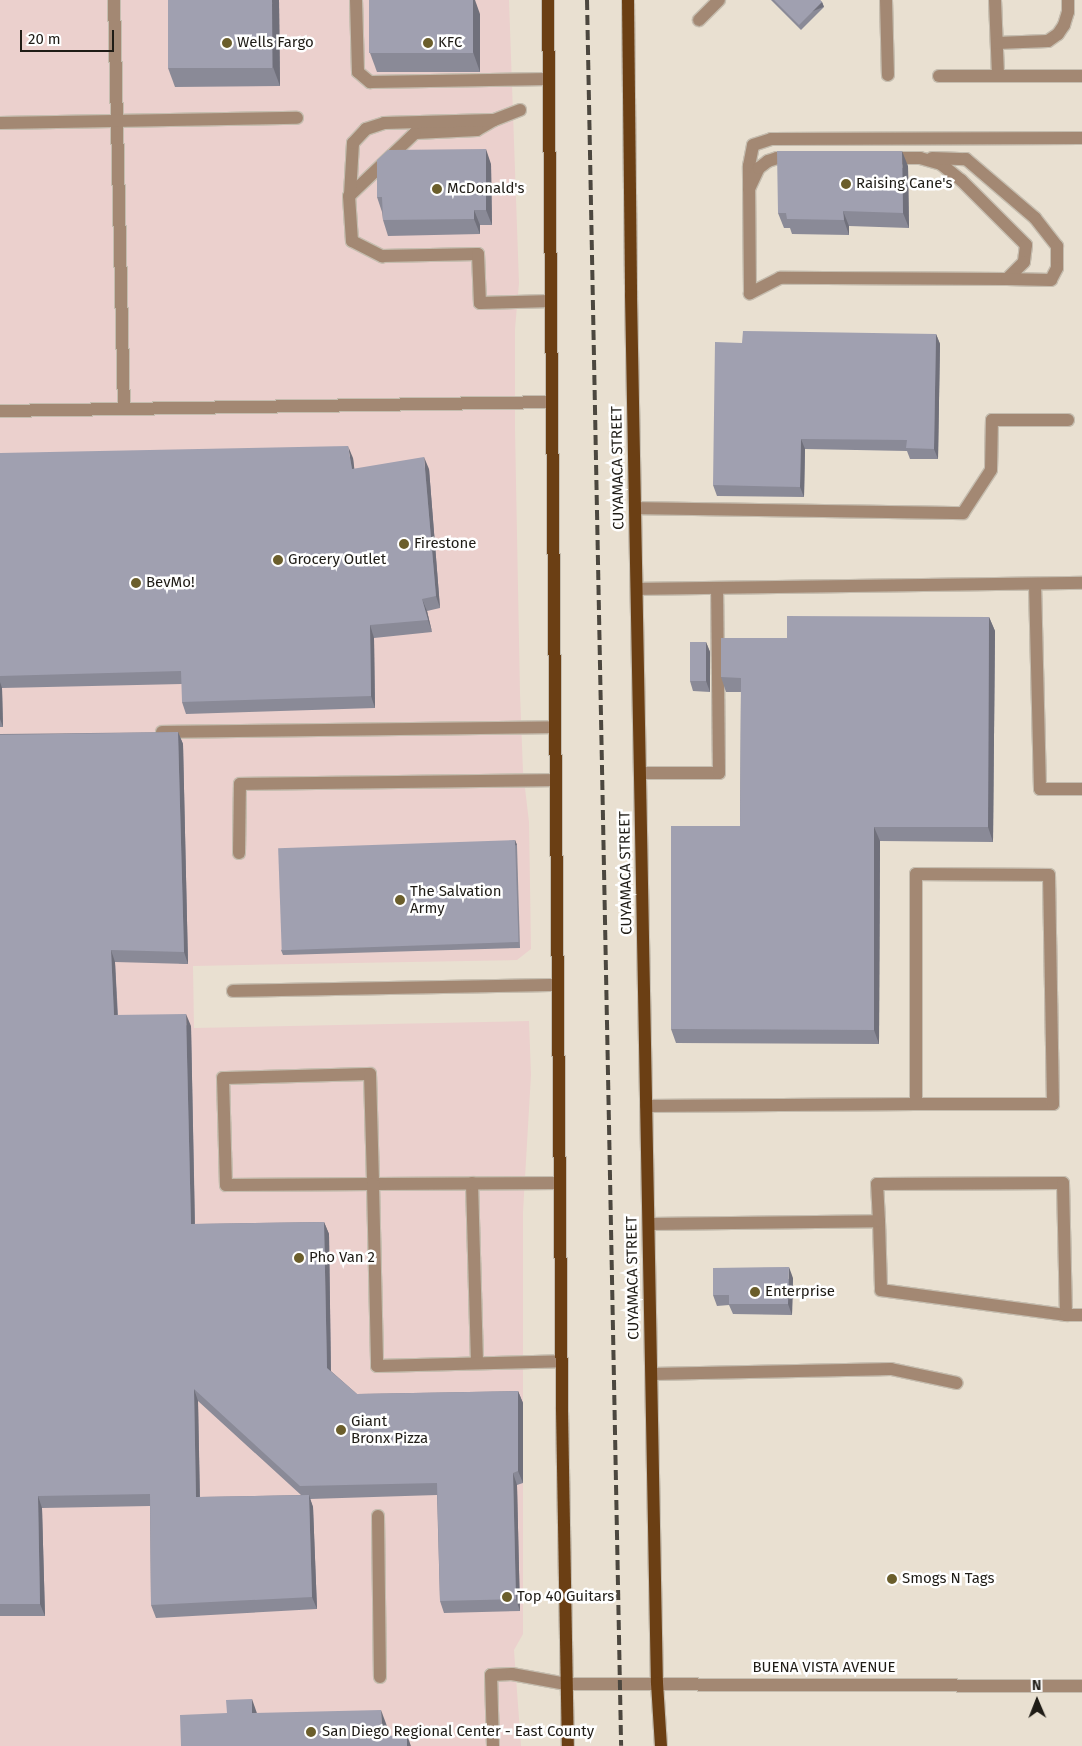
<!DOCTYPE html>
<style>
body{margin:0}
#map{position:relative;width:1082px;height:1746px;overflow:hidden;background:#e9e0d1;font-family:"Fira Sans",sans-serif}
div>[style]{position:absolute}
[style*='--x']{left:calc(var(--x)*1px);top:calc(var(--y)*1px);width:calc(var(--w)*1px);rotate:calc(var(--a)*1deg)}
.commercial>*{inset:0;background:#ebd0cd}
.roads{filter:drop-shadow(1px 0 #c5bdaf) drop-shadow(-1px 0 #c5bdaf) drop-shadow(0 1px #c5bdaf) drop-shadow(0 -1px #c5bdaf)}
.minor>*{height:12px;margin:-6px;padding:0 6px;transform-origin:6px;border-radius:6px;background:#a38873}
.major>*{height:12px;margin:-6px;padding:0 6px;transform-origin:6px;border-radius:6px;background:#6b3f14}
.rail>*{height:4px;margin-top:-2px;transform-origin:0;background:repeating-linear-gradient(90deg,#4c473f 0 10px,transparent 0 15px)}
.wall>*{inset:0;background:#8a8a97}
.shaded-wall>*{inset:0;background:#70707b;transform-origin:0 0}
.building>*{inset:0;background:#a0a0b0;transform-origin:0 0}
.dots>*{width:14px;height:14px;translate:-50% -50%;box-sizing:border-box;border:2px solid #fff;border-radius:50%}
span{translate:-50% -50%;white-space:nowrap;text-align:center;line-height:1.15;-webkit-text-stroke:5px #fff;paint-order:stroke}
.poi-label{font-size:15px;color:#1f1c16}
.left{translate:0 -50%;text-align:left}
.street-label{font-size:15px;color:#1f1c16}
.north{position:absolute;left:1012px;top:1676px;width:50px;height:50px;-webkit-text-stroke:4px #fff;paint-order:stroke;rotate:359deg;font-size:14px;font-weight:700;line-height:20px;text-align:center;color:#1f1c16}
.north::after{content:'';display:block;margin:auto;width:18px;height:22px;background:#1f1c16;clip-path:polygon(50% 0,100% 100%,50% 72%,0 100%)}
.scale{position:absolute;left:20px;top:30px;width:94px;height:22px;box-sizing:border-box;border:2px solid #1f1c16;border-top:0;padding-left:6px;font-size:15px;line-height:18px;white-space:nowrap;color:#1f1c16;-webkit-text-stroke:4px #fff;paint-order:stroke}
</style>
<div id="map">
<div class="commercial">
<div style="clip-path:polygon(0 0,509px 0,519px 283px,515px 329px,515px 429px,520px 693px,523px 771px,529px 822px,531px 949px,517px 960px,193px 966px,194px 1028px,529px 1021px,531px 1075px,523px 1212px,523px 1634px,514px 1650px,521px 1746px,0 1746px)"></div>
</div>
<div class="roads">
<div class="minor">
<div style="--x:114;--y:0;--w:409;--a:88.6"></div>
<div style="--x:356;--y:0;--w:72;--a:88.4"></div>
<div style="--x:358;--y:72;--w:16;--a:40"></div>
<div style="--x:370;--y:82;--w:179;--a:-1"></div>
<div style="--x:886;--y:0;--w:75;--a:88.5"></div>
<div style="--x:995;--y:0;--w:76;--a:87.7"></div>
<div style="--x:699;--y:20;--w:28;--a:-45"></div>
<div style="--x:997;--y:43;--w:51;--a:-2.2"></div>
<div style="--x:1048;--y:41;--w:12;--a:-35"></div>
<div style="--x:1058;--y:34;--w:11;--a:-56"></div>
<div style="--x:1064;--y:25;--w:14;--a:-73"></div>
<div style="--x:1068;--y:12;--w:12;--a:-90"></div>
<div style="--x:939;--y:76;--w:143;--a:0"></div>
<div style="--x:520;--y:110;--w:28;--a:159"></div>
<div style="--x:494;--y:120;--w:20;--a:150"></div>
<div style="--x:477;--y:130;--w:62;--a:177.2"></div>
<div style="--x:415;--y:133;--w:91;--a:136.3"></div>
<div style="--x:349;--y:196;--w:45;--a:86.2"></div>
<div style="--x:352;--y:241;--w:34;--a:27"></div>
<div style="--x:382;--y:256;--w:96;--a:-1.2"></div>
<div style="--x:478;--y:254;--w:49;--a:87.7"></div>
<div style="--x:480;--y:303;--w:71;--a:-1.6"></div>
<div style="--x:0;--y:123;--w:297;--a:-1"></div>
<div style="--x:888;--y:158;--w:32;--a:0"></div>
<div style="--x:920;--y:158;--w:22;--a:16"></div>
<div style="--x:941;--y:164;--w:26;--a:39"></div>
<div style="--x:961;--y:180;--w:92;--a:45"></div>
<div style="--x:1026;--y:245;--w:17;--a:97"></div>
<div style="--x:1024;--y:262;--w:24;--a:135"></div>
<div style="--x:1007;--y:279;--w:227;--a:-179.7"></div>
<div style="--x:780;--y:278;--w:34;--a:153"></div>
<div style="--x:750;--y:293;--w:127;--a:-90.5"></div>
<div style="--x:749;--y:166;--w:21;--a:-79"></div>
<div style="--x:753;--y:145;--w:19;--a:-18"></div>
<div style="--x:771;--y:139;--w:311;--a:-0.2"></div>
<div style="--x:932;--y:158;--w:34;--a:2"></div>
<div style="--x:966;--y:159;--w:91;--a:40.5"></div>
<div style="--x:1035;--y:218;--w:36;--a:52"></div>
<div style="--x:1057;--y:246;--w:22;--a:90"></div>
<div style="--x:1057;--y:268;--w:13;--a:117"></div>
<div style="--x:1051;--y:280;--w:44;--a:-178.7"></div>
<div style="--x:749;--y:189;--w:23;--a:-65"></div>
<div style="--x:759;--y:168;--w:11;--a:-38"></div>
<div style="--x:768;--y:161;--w:9;--a:-18"></div>
<div style="--x:777;--y:158;--w:16;--a:0"></div>
<div style="--x:350;--y:195;--w:52;--a:-86.7"></div>
<div style="--x:353;--y:143;--w:19;--a:-47"></div>
<div style="--x:366;--y:129;--w:19;--a:-18"></div>
<div style="--x:384;--y:123;--w:108;--a:-1.6"></div>
<div style="--x:0;--y:411;--w:552;--a:-0.93"></div>
<div style="--x:635;--y:508;--w:328;--a:0.9"></div>
<div style="--x:963;--y:513;--w:51;--a:-56.9"></div>
<div style="--x:991;--y:470;--w:50;--a:-88.9"></div>
<div style="--x:992;--y:420;--w:76;--a:0"></div>
<div style="--x:1035;--y:584;--w:205;--a:88.6"></div>
<div style="--x:1040;--y:789;--w:42;--a:0"></div>
<div style="--x:637;--y:589;--w:445;--a:-0.8"></div>
<div style="--x:162;--y:732;--w:393;--a:-0.7"></div>
<div style="--x:640;--y:773;--w:79;--a:0"></div>
<div style="--x:719;--y:773;--w:185;--a:-90.6"></div>
<div style="--x:239;--y:853;--w:69;--a:-89.2"></div>
<div style="--x:240;--y:784;--w:316;--a:-0.7"></div>
<div style="--x:233;--y:991;--w:325;--a:-1.1"></div>
<div style="--x:646;--y:1106;--w:270;--a:-0.4"></div>
<div style="--x:916;--y:1104;--w:137;--a:0"></div>
<div style="--x:1053;--y:1104;--w:229;--a:-91"></div>
<div style="--x:1049;--y:875;--w:133;--a:-179.6"></div>
<div style="--x:916;--y:874;--w:230;--a:90"></div>
<div style="--x:472;--y:1183;--w:180;--a:88.4"></div>
<div style="--x:560;--y:1183;--w:187;--a:179.7"></div>
<div style="--x:373;--y:1184;--w:147;--a:179.6"></div>
<div style="--x:226;--y:1185;--w:107;--a:-91.6"></div>
<div style="--x:223;--y:1078;--w:147;--a:-1.6"></div>
<div style="--x:370;--y:1074;--w:110;--a:88.4"></div>
<div style="--x:373;--y:1184;--w:182;--a:88.7"></div>
<div style="--x:377;--y:1366;--w:185;--a:-1.5"></div>
<div style="--x:879;--y:1221;--w:69;--a:88.3"></div>
<div style="--x:881;--y:1290;--w:187;--a:7.7"></div>
<div style="--x:649;--y:1224;--w:230;--a:-0.7"></div>
<div style="--x:879;--y:1221;--w:37;--a:-93"></div>
<div style="--x:877;--y:1184;--w:186;--a:-0.3"></div>
<div style="--x:1063;--y:1183;--w:132;--a:88.7"></div>
<div style="--x:1066;--y:1315;--w:16;--a:0"></div>
<div style="--x:652;--y:1374;--w:239;--a:-1.2"></div>
<div style="--x:891;--y:1369;--w:67;--a:12"></div>
<div style="--x:378;--y:1516;--w:161;--a:89.3"></div>
<div style="--x:493;--y:1746;--w:71;--a:-91.6"></div>
<div style="--x:491;--y:1675;--w:21;--a:-3"></div>
<div style="--x:512;--y:1674;--w:55;--a:10.5"></div>
<div style="--x:566;--y:1684;--w:516;--a:0.22"></div>
</div>
<div class="major">
<div style="--x:548;--y:0;--w:1410;--a:89.43"></div>
<div style="--x:562;--y:1410;--w:336;--a:89"></div>
<div style="--x:628;--y:0;--w:295;--a:89.4"></div>
<div style="--x:631;--y:295;--w:1388;--a:88.93"></div>
<div style="--x:657;--y:1683;--w:63;--a:86.4"></div>
</div>
</div>
<div class="rail">
<div style="--x:587;--y:0;--w:1746;--a:88.88"></div>
</div>
<div class="wall">
<div style="clip-path:polygon(279px 0,280px 86px,175px 87px,168px 68px)"></div>
<div style="clip-path:polygon(771px 0,820px 0,822px 2px,824px 7px,801px 30px)"></div>
<div style="clip-path:polygon(480px 14px,480px 72px,377px 72px,370px 53px)"></div>
<div style="clip-path:polygon(491px 164px,492px 225px,480px 225px,480px 234px,388px 236px,383px 220px,382px 212px,377px 197px)"></div>
<div style="clip-path:polygon(908px 166px,909px 228px,849px 226px,849px 235px,792px 234px,790px 228px,784px 228px,778px 213px)"></div>
<div style="clip-path:polygon(936px 334px,940px 344px,938px 459px,910px 459px,907px 451px,805px 449px,804px 497px,717px 496px,713px 485px,742px 343px)"></div>
<div style="clip-path:polygon(0 453px,353px 458px,354px 469px,429px 469px,440px 608px,427px 611px,432px 632px,374px 638px,375px 708px,186px 714px,182px 702px,182px 684px,2px 688px,3px 727px,0 727px)"></div>
<div style="clip-path:polygon(989px 617px,995px 631px,993px 842px,880px 841px,879px 1044px,676px 1043px,671px 1029px,740px 826px,741px 692px,726px 692px,721px 677px,787px 638px)"></div>
<div style="clip-path:polygon(706px 642px,710px 652px,710px 692px,693px 691px,690px 681px)"></div>
<div style="clip-path:polygon(evenodd,178px 732px,183px 744px,188px 964px,115px 962px,118px 1015px,191px 1026px,195px 1224px,324px 1222px,329px 1234px,331px 1371px,357px 1394px,518px 1391px,523px 1403px,523px 1483px,517px 1485px,520px 1611px,444px 1613px,440px 1601px,437px 1495px,310px 1499px,313px 1507px,317px 1609px,156px 1618px,151px 1605px,150px 1506px,42px 1508px,45px 1616px,0 1616px,0 734px,178px 732px,198px 1401px,301px 1495px,200px 1497px,198px 1401px)"></div>
<div style="clip-path:polygon(515px 840px,517px 845px,520px 948px,283px 955px,281px 950px)"></div>
<div style="clip-path:polygon(793px 1278px,792px 1315px,733px 1314px,729px 1305px,717px 1306px,713px 1295px)"></div>
</div>
<div class="shaded-wall">
<div style="clip-path:polygon(272px 0,279px 0,280px 86px,273px 67px)"></div>
<div style="clip-path:polygon(473px 0,475px 0,480px 14px,480px 72px,473px 52px)"></div>
<div style="left:822px;top:2px;width:5px;height:33px;rotate:68deg"></div>
<div style="clip-path:polygon(486px 149px,491px 164px,492px 225px,486px 210px)"></div>
<div style="clip-path:polygon(902px 151px,908px 166px,909px 228px,903px 213px)"></div>
<div style="clip-path:polygon(474px 210px,480px 225px,480px 234px,474px 219px)"></div>
<div style="clip-path:polygon(843px 211px,849px 226px,849px 235px,844px 220px)"></div>
<div style="clip-path:polygon(936px 334px,940px 344px,938px 459px,934px 449px)"></div>
<div style="clip-path:polygon(801px 439px,805px 449px,804px 497px,800px 487px)"></div>
<div style="clip-path:polygon(348px 446px,353px 458px,356px 482px,352px 469px)"></div>
<div style="clip-path:polygon(424px 457px,429px 469px,440px 608px,436px 596px)"></div>
<div style="clip-path:polygon(422px 599px,427px 611px,432px 632px,428px 620px)"></div>
<div style="clip-path:polygon(989px 617px,995px 631px,993px 842px,988px 827px)"></div>
<div style="clip-path:polygon(370px 625px,374px 638px,375px 708px,371px 696px)"></div>
<div style="clip-path:polygon(706px 642px,710px 652px,710px 692px,706px 681px)"></div>
<div style="clip-path:polygon(0 682px,2px 688px,3px 727px,0 719px)"></div>
<div style="clip-path:polygon(178px 732px,183px 744px,188px 964px,184px 952px)"></div>
<div style="clip-path:polygon(874px 827px,880px 841px,879px 1044px,874px 1030px)"></div>
<div style="left:515px;top:840px;width:5px;height:102px;rotate:68deg"></div>
<div style="clip-path:polygon(111px 950px,115px 962px,118px 1028px,114px 1015px)"></div>
<div style="clip-path:polygon(186px 1014px,191px 1026px,195px 1236px,191px 1224px)"></div>
<div style="clip-path:polygon(324px 1222px,329px 1234px,331px 1380px,327px 1368px)"></div>
<div style="clip-path:polygon(789px 1267px,793px 1278px,792px 1315px,788px 1304px)"></div>
<div style="clip-path:polygon(194px 1389px,198px 1401px,200px 1510px,196px 1497px)"></div>
<div style="clip-path:polygon(518px 1391px,523px 1403px,523px 1483px,518px 1471px)"></div>
<div style="clip-path:polygon(513px 1473px,517px 1485px,520px 1611px,516px 1599px)"></div>
<div style="clip-path:polygon(309px 1495px,313px 1507px,317px 1609px,312px 1597px)"></div>
<div style="clip-path:polygon(38px 1496px,42px 1508px,45px 1616px,40px 1604px)"></div>
<div style="clip-path:polygon(252px 1699px,259px 1719px,252px 1713px)"></div>
<div style="clip-path:polygon(381px 1710px,388px 1729px,388px 1746px,382px 1736px)"></div>
<div style="clip-path:polygon(407px 1735px,411px 1746px,407px 1746px)"></div>
</div>
<div class="building">
<div style="left:168px;top:0;width:104px;height:68px"></div>
<div style="left:369px;top:0;width:104px;height:53px"></div>
<div style="clip-path:polygon(774px 0,820px 0,822px 2px,799px 25px)"></div>
<div style="clip-path:polygon(486px 149px,486px 210px,474px 210px,474px 219px,383px 220px,382px 197px,377px 197px,377px 160px,388px 150px)"></div>
<div style="clip-path:polygon(777px 151px,902px 151px,903px 213px,843px 211px,844px 220px,787px 219px,786px 213px,778px 213px)"></div>
<div style="clip-path:polygon(743px 331px,936px 334px,934px 449px,906px 448px,907px 440px,801px 439px,800px 487px,713px 485px,715px 342px,742px 343px)"></div>
<div style="clip-path:polygon(348px 446px,352px 469px,424px 457px,436px 596px,422px 599px,428px 620px,370px 625px,371px 696px,182px 702px,181px 671px,0 676px,0 453px)"></div>
<div style="clip-path:polygon(787px 616px,989px 617px,988px 827px,874px 827px,874px 1030px,671px 1029px,671px 826px,740px 826px,741px 678px,721px 677px,721px 638px,787px 638px)"></div>
<div style="left:690px;top:642px;width:16px;height:39px"></div>
<div style="clip-path:polygon(178px 732px,184px 952px,111px 950px,114px 1015px,186px 1014px,191px 1224px,324px 1222px,327px 1368px,357px 1394px,518px 1391px,518px 1471px,513px 1473px,516px 1599px,440px 1601px,437px 1483px,300px 1486px,194px 1389px,196px 1497px,309px 1495px,312px 1597px,151px 1605px,150px 1494px,38px 1496px,40px 1604px,0 1604px,0 735px)"></div>
<div style="left:515px;top:840px;width:102px;height:237px;rotate:88deg"></div>
<div style="clip-path:polygon(789px 1267px,788px 1304px,729px 1304px,729px 1295px,713px 1295px,713px 1268px)"></div>
<div style="clip-path:polygon(252px 1699px,252px 1713px,381px 1710px,382px 1736px,407px 1735px,407px 1746px,181px 1746px,180px 1715px,227px 1713px,226px 1700px)"></div>
</div>
<div class="dots">
<div style="left:227px;top:43px;background:#6b5e2b"></div>
<div style="left:428px;top:43px;background:#6b5e2b"></div>
<div style="left:846px;top:184px;background:#6b5e2b"></div>
<div style="left:437px;top:189px;background:#6b5e2b"></div>
<div style="left:404px;top:544px;background:#6b5e2b"></div>
<div style="left:278px;top:560px;background:#6b5e2b"></div>
<div style="left:136px;top:583px;background:#6b5e2b"></div>
<div style="left:400px;top:900px;background:#6b5e2b"></div>
<div style="left:299px;top:1258px;background:#6b5e2b"></div>
<div style="left:755px;top:1292px;background:#6b5e2b"></div>
<div style="left:341px;top:1430px;background:#6b5e2b"></div>
<div style="left:892px;top:1579px;background:#6b5e2b"></div>
<div style="left:507px;top:1597px;background:#6b5e2b"></div>
<div style="left:311px;top:1732px;background:#6b5e2b"></div>
</div>
<div class="poi-label">
<span class="left" style="left:237px;top:43px">Wells Fargo</span>
<span class="left" style="left:438px;top:43px">KFC</span>
<span class="left" style="left:856px;top:184px">Raising Cane's</span>
<span class="left" style="left:447px;top:189px">McDonald's</span>
<span class="left" style="left:414px;top:544px">Firestone</span>
<span class="left" style="left:288px;top:560px">Grocery Outlet</span>
<span class="left" style="left:146px;top:583px">BevMo!</span>
<span class="left" style="left:410px;top:900px">The Salvation<br>Army</span>
<span class="left" style="left:309px;top:1258px">Pho Van 2</span>
<span class="left" style="left:765px;top:1292px">Enterprise</span>
<span class="left" style="left:351px;top:1430px">Giant<br>Bronx Pizza</span>
<span class="left" style="left:902px;top:1579px">Smogs N Tags</span>
<span class="left" style="left:517px;top:1597px">Top 40 Guitars</span>
<span class="left" style="left:322px;top:1732px">San Diego Regional Center - East County</span>
</div>
<div class="street-label">
<span style="left:618px;top:468px;rotate:-91deg">CUYAMACA STREET</span>
<span style="left:626px;top:873px;rotate:-91deg">CUYAMACA STREET</span>
<span style="left:633px;top:1278px;rotate:-91deg">CUYAMACA STREET</span>
<span style="left:824px;top:1668px">BUENA VISTA AVENUE</span>
</div>
<div class="north">N</div>
<div class="scale">20 m</div>
</div>
